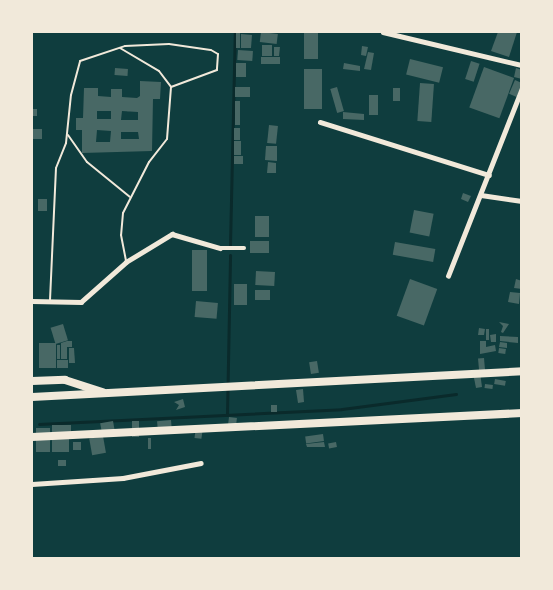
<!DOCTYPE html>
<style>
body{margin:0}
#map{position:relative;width:553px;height:590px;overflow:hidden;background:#0f3d3e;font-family:Ubuntu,sans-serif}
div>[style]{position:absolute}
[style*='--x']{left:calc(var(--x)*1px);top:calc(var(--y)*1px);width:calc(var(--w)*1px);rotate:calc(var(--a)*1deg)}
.stream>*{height:3px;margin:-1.5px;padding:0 1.5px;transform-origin:1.5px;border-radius:1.5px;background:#0a2a2b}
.building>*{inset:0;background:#486865;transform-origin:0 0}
.service>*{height:2px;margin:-1px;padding:0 1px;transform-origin:1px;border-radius:1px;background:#f1e9da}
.minor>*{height:4.5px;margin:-2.25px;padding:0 2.25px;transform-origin:2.25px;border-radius:2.25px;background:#f1e9da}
.primary>*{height:8px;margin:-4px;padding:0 4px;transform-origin:4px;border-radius:4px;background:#f1e9da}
.trunk>*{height:8px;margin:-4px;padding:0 4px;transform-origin:4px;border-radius:4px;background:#f1e9da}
span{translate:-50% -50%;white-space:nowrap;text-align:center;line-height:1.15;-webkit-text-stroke:5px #f1e9da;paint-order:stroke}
.frame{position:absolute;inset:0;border:33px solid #f1e9da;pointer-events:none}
</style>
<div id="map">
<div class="stream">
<div style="--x:230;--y:245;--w:213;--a:-88.7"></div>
<div style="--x:227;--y:415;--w:160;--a:-88.9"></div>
<div style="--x:39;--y:424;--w:303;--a:-2.8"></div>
<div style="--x:342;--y:409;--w:115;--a:-7.5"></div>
</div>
<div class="building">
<div style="left:236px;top:32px;width:4px;height:16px"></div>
<div style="left:261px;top:32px;width:17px;height:10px;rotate:7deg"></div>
<div style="left:304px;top:32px;width:14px;height:27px"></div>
<div style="clip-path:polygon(498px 32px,517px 32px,509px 57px,491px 51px)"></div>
<div style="clip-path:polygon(241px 34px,252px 35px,251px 48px,241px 48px)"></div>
<div style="left:262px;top:45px;width:10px;height:11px"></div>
<div style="clip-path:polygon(362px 46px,368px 47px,366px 56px,361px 55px)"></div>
<div style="clip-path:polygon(274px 47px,280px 47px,279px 56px,274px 56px)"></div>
<div style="left:238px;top:50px;width:15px;height:10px;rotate:4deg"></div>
<div style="clip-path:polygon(368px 52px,374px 53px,371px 70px,364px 69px)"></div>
<div style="left:280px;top:57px;width:7px;height:19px;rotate:90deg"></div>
<div style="left:410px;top:59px;width:34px;height:16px;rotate:14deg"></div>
<div style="left:471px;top:61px;width:9px;height:19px;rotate:18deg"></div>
<div style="left:236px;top:63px;width:10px;height:14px"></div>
<div style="clip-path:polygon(344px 63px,360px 66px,360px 71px,343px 69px)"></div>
<div style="left:484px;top:67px;width:32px;height:43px;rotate:20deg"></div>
<div style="left:115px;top:68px;width:13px;height:7px;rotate:4deg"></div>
<div style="clip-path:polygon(516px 68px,522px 70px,522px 79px,514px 77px)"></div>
<div style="left:304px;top:69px;width:18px;height:40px"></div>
<div style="left:515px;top:80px;width:8px;height:15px;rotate:23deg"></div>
<div style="clip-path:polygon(evenodd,140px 81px,161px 82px,160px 99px,153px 99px,152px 151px,82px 153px,82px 130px,76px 130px,76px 118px,83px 118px,84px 88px,98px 88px,98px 96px,111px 97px,111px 89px,122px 89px,122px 97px,137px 98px,140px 96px,140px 81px,97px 111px,111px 111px,111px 119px,97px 119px,97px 111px,140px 81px,122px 111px,138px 112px,138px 120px,121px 120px,122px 111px,140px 81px,97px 130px,111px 131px,110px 142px,96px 142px,97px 130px,140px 81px,121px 132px,138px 132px,139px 139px,121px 139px,121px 132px)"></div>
<div style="left:420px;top:83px;width:14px;height:38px;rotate:4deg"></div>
<div style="left:235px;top:87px;width:15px;height:10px"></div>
<div style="left:337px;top:87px;width:25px;height:7px;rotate:74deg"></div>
<div style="left:393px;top:88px;width:7px;height:13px"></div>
<div style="left:369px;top:95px;width:9px;height:20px"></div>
<div style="left:235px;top:101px;width:5px;height:24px"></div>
<div style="left:32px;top:109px;width:5px;height:7px"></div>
<div style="clip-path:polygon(343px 112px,364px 114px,364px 120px,343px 119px)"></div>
<div style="left:269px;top:125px;width:9px;height:18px;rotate:6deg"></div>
<div style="left:234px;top:128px;width:6px;height:12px"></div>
<div style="left:42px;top:129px;width:10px;height:10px;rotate:90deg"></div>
<div style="left:234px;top:141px;width:7px;height:14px"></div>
<div style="clip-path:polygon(266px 146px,277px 146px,277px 161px,265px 160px)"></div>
<div style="left:234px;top:156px;width:9px;height:8px"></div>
<div style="clip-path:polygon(268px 162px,276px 163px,276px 173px,267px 173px)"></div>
<div style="clip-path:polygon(463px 193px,471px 196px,468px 202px,461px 199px)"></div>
<div style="left:38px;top:199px;width:9px;height:12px"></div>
<div style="left:414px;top:210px;width:20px;height:23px;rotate:11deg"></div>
<div style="left:255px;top:216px;width:14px;height:21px"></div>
<div style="left:269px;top:241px;width:12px;height:19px;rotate:90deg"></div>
<div style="left:395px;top:242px;width:41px;height:13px;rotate:10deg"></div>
<div style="left:192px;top:250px;width:15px;height:41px"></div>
<div style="left:256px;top:271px;width:19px;height:14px;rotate:3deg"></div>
<div style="left:410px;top:279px;width:29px;height:39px;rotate:20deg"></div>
<div style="clip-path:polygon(516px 279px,522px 281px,522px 289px,514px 288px)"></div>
<div style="left:234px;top:284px;width:13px;height:21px"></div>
<div style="left:255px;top:290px;width:15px;height:10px"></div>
<div style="clip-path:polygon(510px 292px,520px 293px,519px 304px,508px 302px)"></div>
<div style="left:196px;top:301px;width:22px;height:16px;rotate:5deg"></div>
<div style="clip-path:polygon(499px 322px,509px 324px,503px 333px,501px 332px,503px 326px)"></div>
<div style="left:63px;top:324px;width:17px;height:13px;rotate:73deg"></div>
<div style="clip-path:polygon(479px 328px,485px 329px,484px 335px,478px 335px)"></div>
<div style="left:486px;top:329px;width:3px;height:11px"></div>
<div style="clip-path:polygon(496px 334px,496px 342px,491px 342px,490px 335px)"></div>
<div style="clip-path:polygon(500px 336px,518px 337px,518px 343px,500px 341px)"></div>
<div style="clip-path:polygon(67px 341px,72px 341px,72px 347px,67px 347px,67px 359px,61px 359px,61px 343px)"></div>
<div style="clip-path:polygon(480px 341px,486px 341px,486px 347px,495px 345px,496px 351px,480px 354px)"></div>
<div style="clip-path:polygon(500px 342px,507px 343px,507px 348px,499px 347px)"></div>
<div style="left:39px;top:343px;width:17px;height:25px"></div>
<div style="left:57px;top:345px;width:3px;height:14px"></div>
<div style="clip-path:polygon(69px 348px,74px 348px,75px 363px,69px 363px)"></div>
<div style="left:499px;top:348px;width:7px;height:5px;rotate:8deg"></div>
<div style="left:484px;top:358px;width:12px;height:6px;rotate:85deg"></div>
<div style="left:68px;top:360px;width:8px;height:11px;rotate:90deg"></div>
<div style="left:317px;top:361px;width:12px;height:8px;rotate:81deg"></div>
<div style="clip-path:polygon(480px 372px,482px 387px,476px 388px,473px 373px)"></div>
<div style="left:495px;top:379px;width:11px;height:5px;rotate:10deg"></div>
<div style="left:485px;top:384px;width:8px;height:4px;rotate:7deg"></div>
<div style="clip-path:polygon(303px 389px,304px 402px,298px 403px,296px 390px)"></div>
<div style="clip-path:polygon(183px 399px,185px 407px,176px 410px,179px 405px,174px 402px)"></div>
<div style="left:271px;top:405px;width:6px;height:7px"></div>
<div style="left:229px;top:417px;width:8px;height:9px;rotate:7deg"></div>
<div style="left:171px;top:420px;width:12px;height:14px;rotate:85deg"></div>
<div style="left:113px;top:421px;width:11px;height:13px;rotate:80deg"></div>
<div style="left:132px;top:421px;width:7px;height:16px"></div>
<div style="left:52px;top:425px;width:19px;height:11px"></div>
<div style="left:196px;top:427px;width:7px;height:11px;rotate:8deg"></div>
<div style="left:36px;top:428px;width:14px;height:24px"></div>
<div style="left:323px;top:434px;width:7px;height:18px;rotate:82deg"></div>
<div style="left:103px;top:436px;width:17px;height:14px;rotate:80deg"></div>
<div style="left:52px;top:438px;width:17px;height:14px"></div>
<div style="left:148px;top:438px;width:3px;height:11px"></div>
<div style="left:73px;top:442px;width:8px;height:8px"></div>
<div style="clip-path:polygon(324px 442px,325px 447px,307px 447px,306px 444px)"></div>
<div style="left:336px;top:442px;width:5px;height:8px;rotate:79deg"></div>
<div style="left:58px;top:460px;width:8px;height:6px"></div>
</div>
<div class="service">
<div style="--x:120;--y:48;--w:45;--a:30.5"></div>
<div style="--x:159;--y:71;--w:20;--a:53"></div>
<div style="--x:68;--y:135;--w:33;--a:55"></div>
<div style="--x:87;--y:162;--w:55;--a:39.1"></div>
<div style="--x:50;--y:300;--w:132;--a:-87.4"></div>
<div style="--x:56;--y:168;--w:27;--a:-68"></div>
<div style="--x:66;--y:143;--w:48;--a:-84.1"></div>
<div style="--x:71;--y:95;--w:35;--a:-75"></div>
<div style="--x:80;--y:61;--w:47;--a:-18.4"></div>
<div style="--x:125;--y:46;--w:44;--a:-2.6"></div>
<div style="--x:169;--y:44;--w:42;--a:8.1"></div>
<div style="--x:211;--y:50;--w:8;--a:30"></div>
<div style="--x:218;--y:54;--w:16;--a:94"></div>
<div style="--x:217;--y:70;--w:49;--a:159.7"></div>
<div style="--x:171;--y:87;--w:52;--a:94.4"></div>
<div style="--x:167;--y:139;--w:29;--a:128"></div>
<div style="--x:149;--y:162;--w:57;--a:117"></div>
<div style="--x:123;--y:213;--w:22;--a:95"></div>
<div style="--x:121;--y:235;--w:25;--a:79"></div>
</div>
<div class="minor">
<div style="--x:383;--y:32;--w:143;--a:13.4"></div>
<div style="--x:320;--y:122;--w:177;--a:17.4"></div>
<div style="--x:481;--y:195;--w:41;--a:8.3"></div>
<div style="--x:448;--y:276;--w:202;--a:-68.5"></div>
<div style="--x:32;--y:301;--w:49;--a:1.2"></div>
<div style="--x:81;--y:302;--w:60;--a:-41.6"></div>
<div style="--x:126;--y:262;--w:54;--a:-31.3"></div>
<div style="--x:172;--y:234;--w:50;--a:16.3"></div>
<div style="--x:220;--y:248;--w:24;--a:0"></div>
<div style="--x:32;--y:484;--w:91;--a:-3.8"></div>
<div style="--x:123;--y:478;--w:79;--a:-10.9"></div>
</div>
<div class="primary">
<div style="--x:32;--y:381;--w:33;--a:-2"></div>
<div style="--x:65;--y:380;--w:40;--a:18"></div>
</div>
<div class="trunk">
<div style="--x:32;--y:397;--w:491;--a:-3"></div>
<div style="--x:32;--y:437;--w:491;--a:-2.8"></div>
</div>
<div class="frame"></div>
</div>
